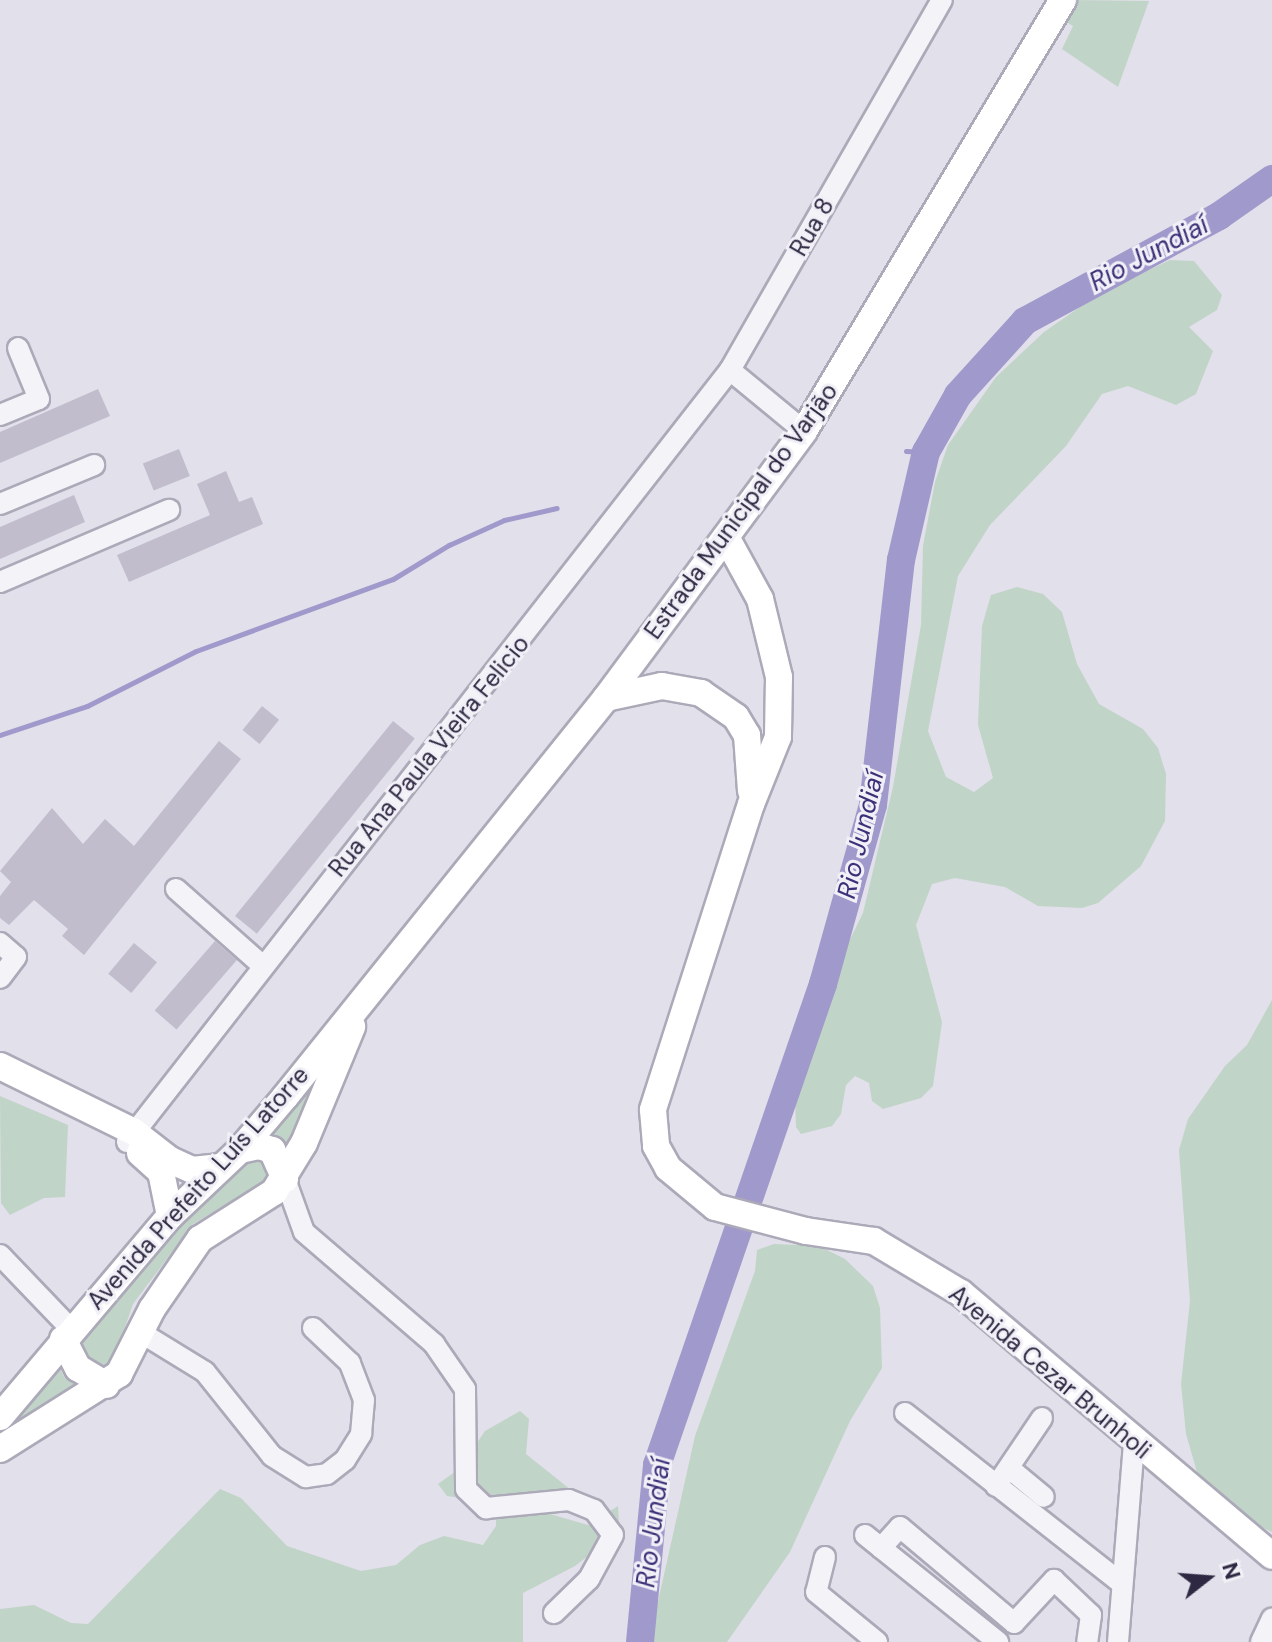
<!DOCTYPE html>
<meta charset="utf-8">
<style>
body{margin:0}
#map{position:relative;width:1272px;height:1642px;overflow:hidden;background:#e2e0ea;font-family:"DM Sans",sans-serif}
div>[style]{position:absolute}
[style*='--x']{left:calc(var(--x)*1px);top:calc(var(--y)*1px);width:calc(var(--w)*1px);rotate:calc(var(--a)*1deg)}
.green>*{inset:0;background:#c1d4c8}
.stream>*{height:5px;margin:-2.5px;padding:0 2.5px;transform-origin:2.5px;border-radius:2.5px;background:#a099cb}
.river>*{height:28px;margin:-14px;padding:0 14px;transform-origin:14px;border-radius:14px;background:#a099cb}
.building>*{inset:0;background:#c1bdcd;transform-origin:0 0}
.roads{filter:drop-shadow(2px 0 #aca9b8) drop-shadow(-2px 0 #aca9b8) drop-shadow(0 2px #aca9b8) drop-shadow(0 -2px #aca9b8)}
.minor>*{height:20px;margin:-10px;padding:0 10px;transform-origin:10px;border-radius:10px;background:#f4f3f8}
.major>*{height:26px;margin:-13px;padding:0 13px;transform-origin:13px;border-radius:13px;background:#fff}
span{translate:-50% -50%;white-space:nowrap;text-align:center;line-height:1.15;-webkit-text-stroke:6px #f1f0f7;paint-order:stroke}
.street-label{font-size:24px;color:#2e2842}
.water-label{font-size:26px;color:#3c3078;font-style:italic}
.north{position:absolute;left:1168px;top:1538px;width:80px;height:80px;-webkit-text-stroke:6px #f1f0f7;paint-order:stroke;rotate:73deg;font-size:22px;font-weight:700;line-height:32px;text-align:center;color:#2e2842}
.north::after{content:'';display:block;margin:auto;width:28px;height:36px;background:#2e2842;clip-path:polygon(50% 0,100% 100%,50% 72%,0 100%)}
</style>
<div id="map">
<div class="green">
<div style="clip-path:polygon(1071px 0,1149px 1px,1118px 87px,1062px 49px,1073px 26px,1060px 18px)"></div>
<div style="clip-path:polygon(1170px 260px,1194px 261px,1222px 295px,1217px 310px,1189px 327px,1213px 351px,1196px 394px,1176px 405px,1128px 386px,1102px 394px,1066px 446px,990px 525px,958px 576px,928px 731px,946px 777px,974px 792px,993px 778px,978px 725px,982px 626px,991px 595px,1017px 587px,1043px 594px,1062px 612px,1077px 664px,1099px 704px,1143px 729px,1158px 748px,1166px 774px,1165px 821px,1141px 866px,1098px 903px,1082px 908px,1038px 906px,1005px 887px,955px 878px,932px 884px,916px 925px,942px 1022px,933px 1086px,921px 1098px,883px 1109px,872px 1101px,869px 1083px,855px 1076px,846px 1085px,841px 1114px,832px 1126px,801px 1134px,796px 1127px,795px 1098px,807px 1027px,863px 913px,893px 787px,921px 625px,923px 546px,935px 482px,948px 445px,996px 377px,1044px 332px,1100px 293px)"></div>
<div style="clip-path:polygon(1272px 1000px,1272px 1532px,1216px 1505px,1201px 1486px,1186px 1434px,1181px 1384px,1190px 1301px,1179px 1150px,1188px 1119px,1225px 1066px,1247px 1045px)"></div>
<div style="clip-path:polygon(330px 1051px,294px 1149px,264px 1136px)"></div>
<div style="clip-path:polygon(0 1096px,68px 1125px,65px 1197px,44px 1198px,10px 1215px,1px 1203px)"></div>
<div style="clip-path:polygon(259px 1157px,270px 1164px,270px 1178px,193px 1224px,133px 1304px,111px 1368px,96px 1370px,80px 1343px,187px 1215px,242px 1159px)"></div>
<div style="clip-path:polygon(774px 1244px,819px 1246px,845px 1259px,873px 1286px,880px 1308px,882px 1368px,850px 1421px,790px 1552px,727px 1642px,649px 1642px,695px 1436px,755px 1271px,757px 1250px)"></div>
<div style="clip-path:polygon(57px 1361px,64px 1377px,81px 1389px,0 1437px)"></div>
<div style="clip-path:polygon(520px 1411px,529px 1419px,526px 1454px,571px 1490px,550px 1514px,588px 1525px,618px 1506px,619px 1522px,609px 1540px,575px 1566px,523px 1593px,523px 1642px,0 1642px,0 1609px,34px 1605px,71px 1623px,88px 1624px,220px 1489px,241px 1498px,287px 1546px,361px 1571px,396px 1565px,420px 1545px,444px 1536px,483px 1545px,496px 1526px,496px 1511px,480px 1501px,447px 1496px,438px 1484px,459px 1469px,485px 1431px)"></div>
</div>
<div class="stream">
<div style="--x:906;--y:451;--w:20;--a:3"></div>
<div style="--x:0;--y:735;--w:92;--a:-18.4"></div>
<div style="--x:87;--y:706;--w:122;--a:-26.8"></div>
<div style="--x:196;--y:651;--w:210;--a:-20.1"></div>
<div style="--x:393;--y:579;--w:66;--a:-31.3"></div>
<div style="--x:449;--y:545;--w:60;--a:-24.4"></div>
<div style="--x:504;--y:520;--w:54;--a:-12.8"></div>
</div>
<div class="river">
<div style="--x:640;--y:1642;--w:178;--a:-84.5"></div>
<div style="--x:657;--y:1465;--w:509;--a:-70.96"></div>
<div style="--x:823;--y:984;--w:186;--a:-74.4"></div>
<div style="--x:873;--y:805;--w:247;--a:-83.5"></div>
<div style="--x:901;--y:560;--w:111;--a:-77"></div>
<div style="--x:926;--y:452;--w:65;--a:-60.7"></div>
<div style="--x:958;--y:395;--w:100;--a:-47.8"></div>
<div style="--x:1025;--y:321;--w:221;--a:-28.4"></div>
<div style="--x:1219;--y:216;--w:65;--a:-34.9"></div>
</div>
<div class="building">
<div style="clip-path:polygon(98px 389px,110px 416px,0 463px,0 432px)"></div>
<div style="left:179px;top:449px;width:29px;height:39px;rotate:68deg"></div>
<div style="clip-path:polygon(226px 471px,239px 502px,252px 497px,263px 524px,129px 582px,117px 555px,210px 515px,197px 484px)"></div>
<div style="clip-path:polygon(74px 495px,85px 522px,0 559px,0 527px)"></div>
<div style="left:262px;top:706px;width:22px;height:31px;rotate:39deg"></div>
<div style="left:393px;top:721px;width:28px;height:251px;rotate:39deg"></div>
<div style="clip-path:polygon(219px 741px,241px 759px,84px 955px,62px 936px,68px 929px,34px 900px,9px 925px,0 918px,0 896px,11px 882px,0 871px,52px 808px,83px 844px,105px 819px,134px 846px)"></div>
<div style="left:215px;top:941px;width:29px;height:92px;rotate:41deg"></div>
<div style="left:134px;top:943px;width:30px;height:40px;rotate:40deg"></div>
</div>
<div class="roads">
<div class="minor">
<div style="--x:0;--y:415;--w:42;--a:-22.3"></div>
<div style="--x:39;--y:399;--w:55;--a:-112.4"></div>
<div style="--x:804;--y:431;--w:96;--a:-140.5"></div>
<div style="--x:730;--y:370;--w:426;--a:-60.2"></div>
<div style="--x:0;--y:504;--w:102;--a:-22.5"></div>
<div style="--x:0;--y:582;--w:184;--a:-23.1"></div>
<div style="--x:176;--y:889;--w:115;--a:41.5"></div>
<div style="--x:0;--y:943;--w:21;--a:41"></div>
<div style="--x:16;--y:957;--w:26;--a:127"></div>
<div style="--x:127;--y:1142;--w:980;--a:-52.01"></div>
<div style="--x:285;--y:1179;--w:56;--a:70.3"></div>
<div style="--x:304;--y:1232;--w:172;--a:40.7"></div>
<div style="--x:434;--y:1344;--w:55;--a:55.4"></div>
<div style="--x:465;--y:1389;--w:100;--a:89.4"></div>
<div style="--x:466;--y:1489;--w:28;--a:44"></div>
<div style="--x:486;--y:1508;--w:83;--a:-5.5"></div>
<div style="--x:569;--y:1500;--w:27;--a:22"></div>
<div style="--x:594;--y:1510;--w:31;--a:53"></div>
<div style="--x:613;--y:1535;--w:50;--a:118.6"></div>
<div style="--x:589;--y:1579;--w:49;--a:135.8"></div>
<div style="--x:0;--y:1255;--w:103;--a:46.2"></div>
<div style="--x:140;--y:1332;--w:76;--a:31.6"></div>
<div style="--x:205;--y:1372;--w:107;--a:51.4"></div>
<div style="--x:272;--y:1456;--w:40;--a:32"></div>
<div style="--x:306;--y:1477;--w:21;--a:-8"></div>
<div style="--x:327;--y:1474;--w:23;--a:-38"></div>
<div style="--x:345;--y:1460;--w:31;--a:-58"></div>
<div style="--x:361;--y:1434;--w:34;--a:-85"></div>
<div style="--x:364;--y:1400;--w:40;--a:-111"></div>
<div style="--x:350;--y:1363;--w:51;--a:-136.6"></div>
<div style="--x:905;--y:1413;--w:276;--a:38.2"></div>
<div style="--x:1009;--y:1468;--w:45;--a:39.6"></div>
<div style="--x:996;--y:1486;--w:82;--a:-55.9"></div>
<div style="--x:865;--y:1535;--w:171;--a:38.8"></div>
<div style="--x:881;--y:1548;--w:28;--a:-48"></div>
<div style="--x:900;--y:1527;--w:149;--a:40.1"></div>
<div style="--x:1014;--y:1623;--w:59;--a:-47.1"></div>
<div style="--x:1054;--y:1580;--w:51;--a:43.4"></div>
<div style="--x:1091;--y:1615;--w:27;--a:98"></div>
<div style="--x:825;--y:1557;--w:36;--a:104"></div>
<div style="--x:816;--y:1592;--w:79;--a:39.3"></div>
<div style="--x:1118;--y:1642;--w:200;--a:-85.4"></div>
<div style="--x:1261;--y:1642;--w:26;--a:-65"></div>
</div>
<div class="major">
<div style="--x:726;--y:537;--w:71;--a:61.3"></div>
<div style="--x:760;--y:599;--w:80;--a:76.3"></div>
<div style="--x:779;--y:677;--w:60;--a:91"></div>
<div style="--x:778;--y:737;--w:72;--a:111.9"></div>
<div style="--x:751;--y:804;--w:321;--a:107.8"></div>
<div style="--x:653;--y:1110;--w:36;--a:85"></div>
<div style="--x:656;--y:1146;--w:25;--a:61"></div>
<div style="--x:668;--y:1168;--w:61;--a:39.7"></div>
<div style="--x:715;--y:1207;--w:94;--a:14.8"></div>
<div style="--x:806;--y:1231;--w:69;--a:8.4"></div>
<div style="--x:874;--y:1241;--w:101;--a:30.9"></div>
<div style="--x:961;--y:1293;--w:407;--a:40.2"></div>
<div style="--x:606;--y:698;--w:57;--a:-12.1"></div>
<div style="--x:662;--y:686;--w:40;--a:10"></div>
<div style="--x:701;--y:693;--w:42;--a:34.4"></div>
<div style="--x:736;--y:717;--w:21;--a:59"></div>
<div style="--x:747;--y:735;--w:56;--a:85.9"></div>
<div style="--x:0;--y:1066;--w:149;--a:26.2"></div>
<div style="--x:134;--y:1132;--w:46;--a:37.9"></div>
<div style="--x:170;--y:1160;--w:24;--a:24"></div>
<div style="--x:192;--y:1170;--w:29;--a:-6"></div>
<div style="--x:240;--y:1150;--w:19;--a:-12"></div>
<div style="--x:259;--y:1146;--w:14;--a:17"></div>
<div style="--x:272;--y:1150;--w:32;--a:66"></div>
<div style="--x:140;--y:1153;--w:28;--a:42"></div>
<div style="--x:161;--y:1172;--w:45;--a:78.4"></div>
<div style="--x:63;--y:1339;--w:33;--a:63"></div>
<div style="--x:78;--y:1368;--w:33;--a:31"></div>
<div style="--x:0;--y:1417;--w:263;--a:-49.8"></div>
<div style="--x:170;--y:1216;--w:96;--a:-43.3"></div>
<div style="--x:240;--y:1150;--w:70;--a:-49.7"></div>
<div style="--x:285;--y:1097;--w:512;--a:-51.18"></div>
<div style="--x:606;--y:698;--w:332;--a:-53.4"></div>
<div style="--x:804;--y:431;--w:503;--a:-59"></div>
<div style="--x:0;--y:1449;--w:141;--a:-32.2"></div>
<div style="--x:119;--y:1374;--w:73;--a:-63.1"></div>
<div style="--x:152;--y:1309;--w:85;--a:-55.6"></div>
<div style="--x:200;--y:1239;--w:88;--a:-32.4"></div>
<div style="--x:274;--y:1192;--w:57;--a:-58.5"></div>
<div style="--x:304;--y:1143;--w:126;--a:-67.5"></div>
</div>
</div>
<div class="street-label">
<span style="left:812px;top:227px;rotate:-60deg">Rua 8</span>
<span style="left:741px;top:511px;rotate:-54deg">Estrada Municipal do Varjão</span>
<span style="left:429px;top:756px;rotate:-51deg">Rua Ana Paula Vieira Felicio</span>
<span style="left:198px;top:1188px;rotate:-48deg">Avenida Prefeito Luís Latorre</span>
<span style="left:1050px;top:1372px;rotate:40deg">Avenida Cezar Brunholi</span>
</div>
<div class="water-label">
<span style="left:1149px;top:254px;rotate:-28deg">Rio Jundiaí</span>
<span style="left:861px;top:835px;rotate:-77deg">Rio Jundiaí</span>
<span style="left:654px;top:1523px;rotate:-83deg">Rio Jundiaí</span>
</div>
<div class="north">N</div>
</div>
